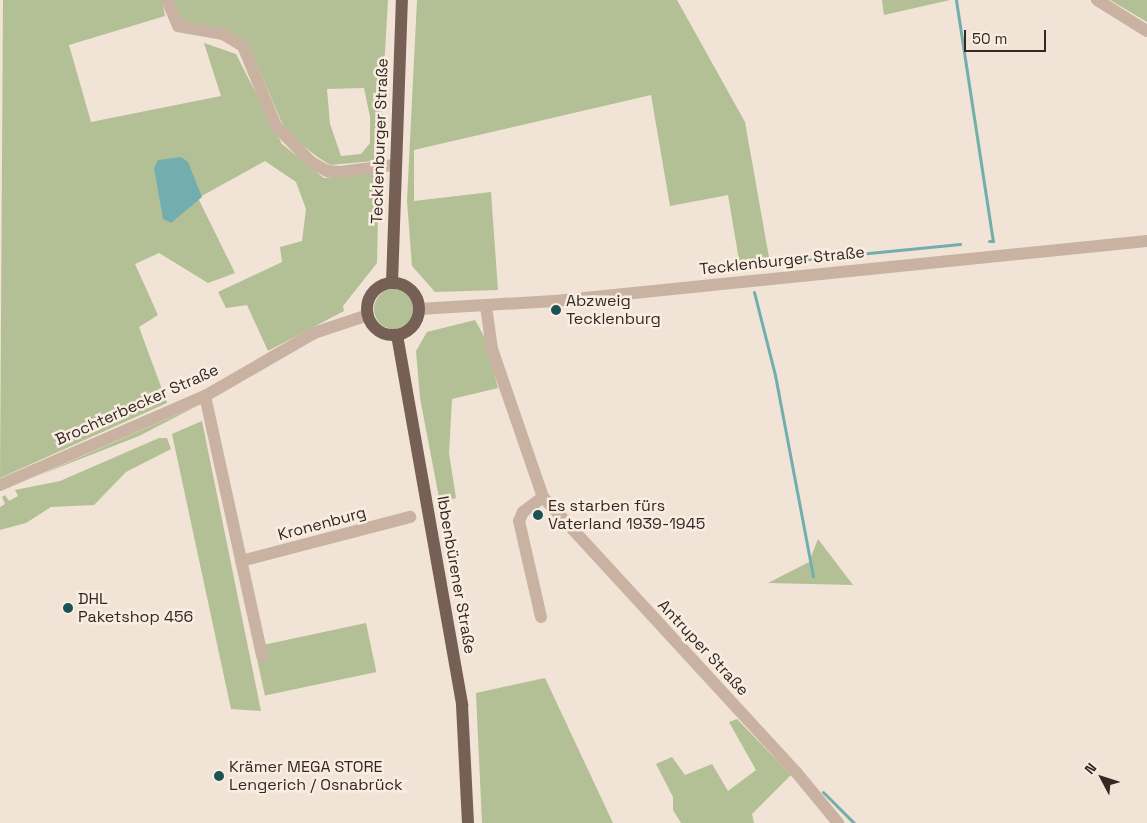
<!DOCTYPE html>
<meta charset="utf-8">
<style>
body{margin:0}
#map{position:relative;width:1147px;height:823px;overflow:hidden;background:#f1e3d5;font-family:"Space Grotesk",sans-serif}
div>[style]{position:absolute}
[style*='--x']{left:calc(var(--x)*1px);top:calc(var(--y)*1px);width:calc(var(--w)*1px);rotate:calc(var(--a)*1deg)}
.green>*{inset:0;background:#b3c095;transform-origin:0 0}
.round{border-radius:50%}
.water>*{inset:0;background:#73aeaf}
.stream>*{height:3px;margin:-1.5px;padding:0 1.5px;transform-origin:1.5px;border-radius:1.5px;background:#73aeaf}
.minor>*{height:12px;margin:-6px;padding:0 6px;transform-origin:6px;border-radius:6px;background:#c9b2a1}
.major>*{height:12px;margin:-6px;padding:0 6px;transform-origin:6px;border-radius:6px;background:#765f54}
.major>.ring{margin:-6px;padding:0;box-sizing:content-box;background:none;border:12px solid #765f54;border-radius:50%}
.dots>*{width:14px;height:14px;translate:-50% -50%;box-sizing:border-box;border:2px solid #f9ede1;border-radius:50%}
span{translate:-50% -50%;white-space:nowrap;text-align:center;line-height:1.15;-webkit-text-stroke:5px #f9ede1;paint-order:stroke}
.street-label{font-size:16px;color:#332824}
.poi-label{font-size:16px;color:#332824}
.left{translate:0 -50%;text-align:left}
.north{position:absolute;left:1077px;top:753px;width:50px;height:50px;-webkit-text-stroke:4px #f9ede1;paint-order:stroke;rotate:310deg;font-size:14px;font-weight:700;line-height:20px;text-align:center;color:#332824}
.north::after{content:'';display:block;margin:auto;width:18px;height:22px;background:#332824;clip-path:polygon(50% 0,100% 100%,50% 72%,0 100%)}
.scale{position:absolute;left:964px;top:30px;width:82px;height:22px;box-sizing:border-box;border:2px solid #332824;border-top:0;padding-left:6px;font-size:15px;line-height:18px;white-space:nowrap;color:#332824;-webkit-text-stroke:4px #f9ede1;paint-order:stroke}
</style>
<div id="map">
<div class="green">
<div style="clip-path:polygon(3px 0,162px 0,165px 16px,69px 45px,91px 122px,221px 96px,204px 43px,236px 54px,282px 144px,324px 178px,379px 171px,377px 263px,343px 306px,344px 311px,268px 351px,247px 305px,226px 308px,218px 292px,282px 262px,280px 247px,302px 241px,306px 209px,296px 182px,265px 161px,198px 198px,235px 273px,208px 283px,159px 253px,135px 264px,158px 315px,139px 327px,167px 403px,0 478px)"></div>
<div style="clip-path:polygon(evenodd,172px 0,388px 0,380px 138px,374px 161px,330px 165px,316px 156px,291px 136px,281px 121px,250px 48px,184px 23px,175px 13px,172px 0,364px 88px,370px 117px,370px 143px,361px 154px,341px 156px,330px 124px,327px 89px,364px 88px)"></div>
<div style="clip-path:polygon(417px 0,677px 0,745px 122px,770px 263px,740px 266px,728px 195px,670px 206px,651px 95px,414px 150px,414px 201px,491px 192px,498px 290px,435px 292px,412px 266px,407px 201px)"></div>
<div style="clip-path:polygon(882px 0,950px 0,884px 15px)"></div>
<div style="clip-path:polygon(1110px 0,1147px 0,1147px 22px)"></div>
<div class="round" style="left:374px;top:289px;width:40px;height:40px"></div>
<div style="clip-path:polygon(475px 320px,485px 338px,498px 388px,452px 399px,449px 453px,456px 498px,440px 503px,420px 398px,416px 351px,427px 332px)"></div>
<div style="clip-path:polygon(199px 405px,139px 436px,37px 476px)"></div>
<div style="clip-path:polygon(202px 421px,261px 711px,231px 709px,172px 434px)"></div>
<div style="clip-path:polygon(159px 438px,167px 438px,171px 449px,126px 472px,94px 505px,51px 507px,26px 523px,0 530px,0 507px,5px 504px,2px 497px,5px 495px,9px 501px,18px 496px,15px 490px,60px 481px)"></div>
<div style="clip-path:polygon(818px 539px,853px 585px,768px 583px,809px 562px)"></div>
<div style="left:366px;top:623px;width:50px;height:114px;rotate:78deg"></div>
<div style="clip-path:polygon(545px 678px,613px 823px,482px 823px,476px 693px)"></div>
<div style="clip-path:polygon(737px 719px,791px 775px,752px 814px,754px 823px,681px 823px,673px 810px,673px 797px,656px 764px,672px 757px,685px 775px,712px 764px,728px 791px,756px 770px,729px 722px)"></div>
</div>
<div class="water">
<div style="clip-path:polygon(181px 157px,188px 162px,202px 197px,171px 223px,163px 219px,154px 168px,158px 160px)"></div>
</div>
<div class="stream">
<div style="--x:956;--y:0;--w:244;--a:81.3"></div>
<div style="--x:993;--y:241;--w:4;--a:180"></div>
<div style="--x:767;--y:263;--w:194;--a:-5.6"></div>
<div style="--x:754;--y:292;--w:86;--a:75.8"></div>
<div style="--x:775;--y:375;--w:205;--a:79.3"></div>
<div style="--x:823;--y:792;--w:44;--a:45"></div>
</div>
<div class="minor">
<div style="--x:167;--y:0;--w:28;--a:67"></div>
<div style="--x:178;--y:26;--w:46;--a:10.1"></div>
<div style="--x:223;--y:34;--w:23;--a:31"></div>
<div style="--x:243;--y:46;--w:87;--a:67.6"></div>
<div style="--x:276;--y:126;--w:50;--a:45.8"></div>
<div style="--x:311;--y:162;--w:18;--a:29"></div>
<div style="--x:327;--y:171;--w:13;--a:4"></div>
<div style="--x:340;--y:172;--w:53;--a:-7.5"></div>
<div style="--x:1097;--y:0;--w:59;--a:31.8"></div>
<div style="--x:486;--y:306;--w:43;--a:82.1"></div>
<div style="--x:492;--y:349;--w:157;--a:71"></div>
<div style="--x:543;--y:497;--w:374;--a:47.4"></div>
<div style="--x:796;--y:772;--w:66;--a:50.5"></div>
<div style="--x:419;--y:309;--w:136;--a:-3.4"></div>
<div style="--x:555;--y:301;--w:595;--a:-5.79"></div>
<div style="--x:205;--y:396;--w:266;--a:77.6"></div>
<div style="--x:0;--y:485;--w:223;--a:-23.5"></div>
<div style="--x:205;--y:396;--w:126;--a:-30"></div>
<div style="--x:314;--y:333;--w:57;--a:-18.4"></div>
<div style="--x:241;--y:561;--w:175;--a:-14.6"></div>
<div style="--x:541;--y:617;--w:98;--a:-102.9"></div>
<div style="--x:519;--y:521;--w:10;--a:-66"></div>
<div style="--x:523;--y:512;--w:25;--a:-37"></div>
</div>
<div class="major">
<div style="--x:392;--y:283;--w:283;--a:-88"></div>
<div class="ring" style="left:367px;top:283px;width:40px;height:40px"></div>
<div style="--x:397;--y:335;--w:376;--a:80"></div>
<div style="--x:462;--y:705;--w:118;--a:87.1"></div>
</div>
<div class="dots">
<div style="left:556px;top:310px;background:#195355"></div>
<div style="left:538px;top:515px;background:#195355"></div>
<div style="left:68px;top:608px;background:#195355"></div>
<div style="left:219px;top:776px;background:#195355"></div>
</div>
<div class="street-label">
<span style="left:380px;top:141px;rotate:-88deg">Tecklenburger Straße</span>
<span style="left:782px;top:261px;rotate:-6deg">Tecklenburger Straße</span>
<span style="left:137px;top:405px;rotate:-24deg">Brochterbecker Straße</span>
<span style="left:322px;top:524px;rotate:-15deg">Kronenburg</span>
<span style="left:456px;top:575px;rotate:80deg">Ibbenbürener Straße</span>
<span style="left:703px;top:648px;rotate:47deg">Antruper Straße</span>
</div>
<div class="poi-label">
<span class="left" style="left:566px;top:310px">Abzweig<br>Tecklenburg</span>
<span class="left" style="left:548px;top:515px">Es starben fürs<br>Vaterland 1939-1945</span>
<span class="left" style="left:78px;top:608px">DHL<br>Paketshop 456</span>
<span class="left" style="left:229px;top:776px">Krämer MEGA STORE<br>Lengerich / Osnabrück</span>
</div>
<div class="north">N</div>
<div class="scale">50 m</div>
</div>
